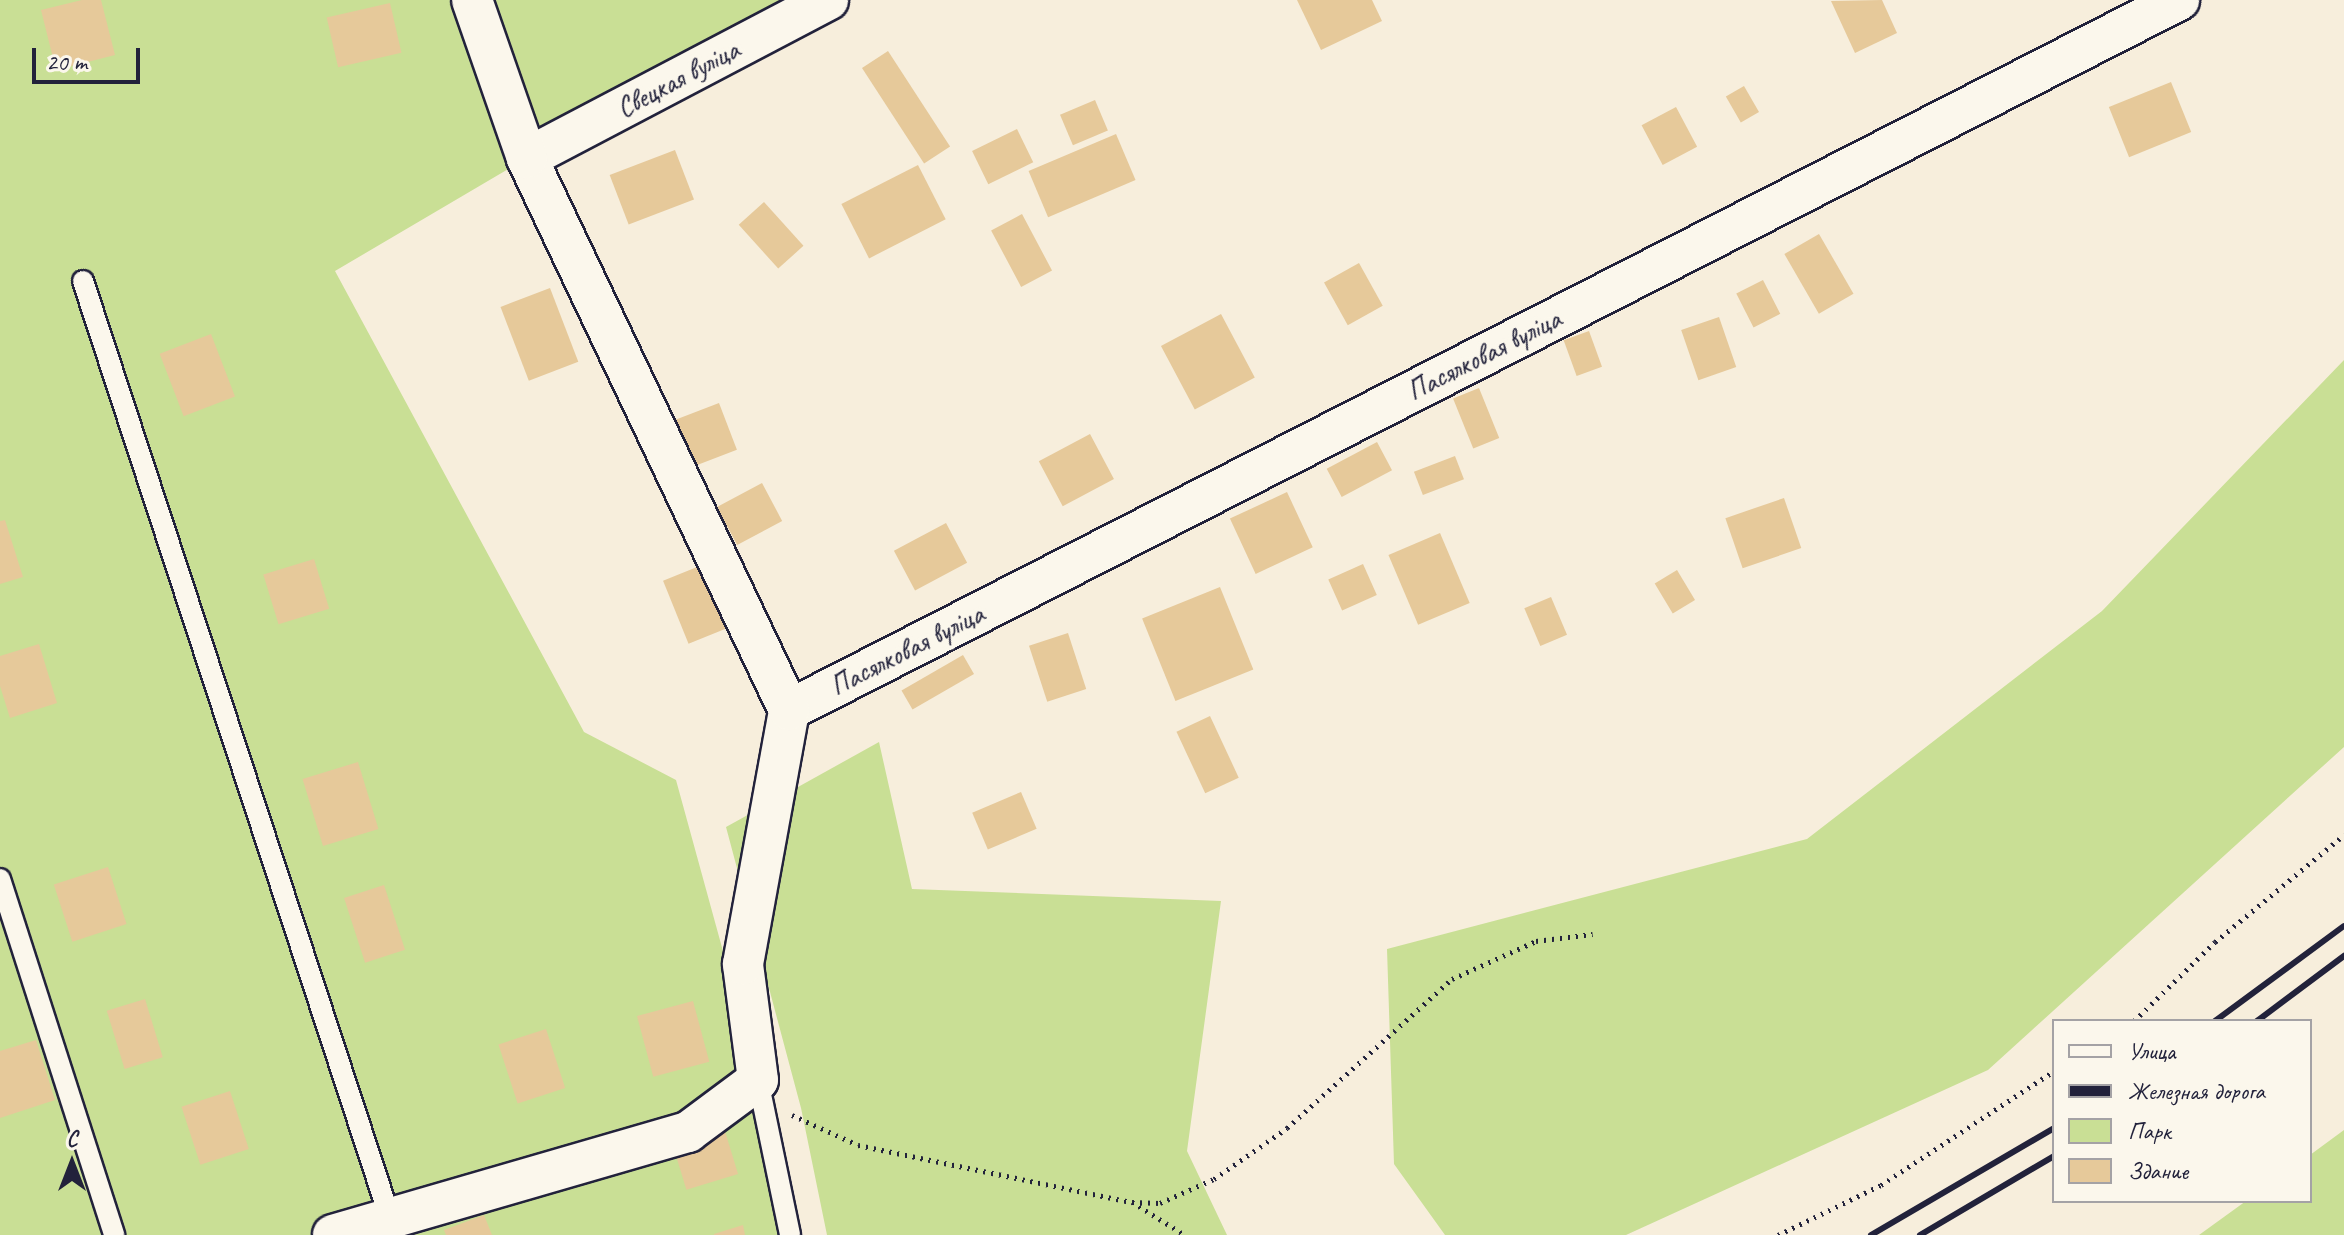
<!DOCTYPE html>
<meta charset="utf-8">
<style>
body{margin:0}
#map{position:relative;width:2344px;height:1235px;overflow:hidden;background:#f7eedc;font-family:Caveat,sans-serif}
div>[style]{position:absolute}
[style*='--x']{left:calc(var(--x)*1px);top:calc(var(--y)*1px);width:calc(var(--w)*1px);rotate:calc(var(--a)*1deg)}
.green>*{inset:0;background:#c9df95}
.building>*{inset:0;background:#e6c99a;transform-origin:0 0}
.path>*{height:5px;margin-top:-2.5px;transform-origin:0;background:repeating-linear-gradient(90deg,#22223b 0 2px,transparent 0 8px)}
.roads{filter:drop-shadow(2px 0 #22223b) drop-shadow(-2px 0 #22223b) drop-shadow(0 2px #22223b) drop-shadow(0 -2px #22223b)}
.service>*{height:20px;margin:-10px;padding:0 10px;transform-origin:10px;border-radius:10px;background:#fbf7ec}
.minor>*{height:40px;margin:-20px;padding:0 20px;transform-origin:20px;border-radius:20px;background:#fbf7ec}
.rail>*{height:6px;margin:-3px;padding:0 3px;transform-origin:3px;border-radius:3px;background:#22223b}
span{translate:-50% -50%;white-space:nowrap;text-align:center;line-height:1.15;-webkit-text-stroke:8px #fbf7ec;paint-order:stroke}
.street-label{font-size:28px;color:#22223b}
.legend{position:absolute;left:2052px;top:1019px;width:260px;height:184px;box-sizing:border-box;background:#fbf7ec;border:2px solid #a4a2a5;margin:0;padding:10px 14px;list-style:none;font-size:24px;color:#22223b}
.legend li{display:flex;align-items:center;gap:16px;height:40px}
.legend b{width:40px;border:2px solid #a4a2a5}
.north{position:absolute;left:32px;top:1123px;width:80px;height:80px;-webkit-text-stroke:6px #fbf7ec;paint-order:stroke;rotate:0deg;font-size:22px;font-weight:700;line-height:32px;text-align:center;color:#22223b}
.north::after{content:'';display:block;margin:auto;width:28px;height:36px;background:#22223b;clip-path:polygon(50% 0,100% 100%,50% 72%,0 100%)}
.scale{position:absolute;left:32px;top:48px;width:108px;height:36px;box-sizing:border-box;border:4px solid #22223b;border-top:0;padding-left:10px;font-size:24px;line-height:28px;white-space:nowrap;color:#22223b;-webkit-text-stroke:6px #fbf7ec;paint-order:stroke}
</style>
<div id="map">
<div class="green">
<div style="clip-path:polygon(0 0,828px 0,527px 158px,335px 271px,584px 732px,676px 780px,757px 1075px,791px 1235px,0 1235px)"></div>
<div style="clip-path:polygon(2344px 360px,2344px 747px,1988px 1070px,1626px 1235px,1445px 1235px,1394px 1164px,1387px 949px,1807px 839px,2102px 611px)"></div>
<div style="clip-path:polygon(879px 742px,912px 889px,1221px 901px,1187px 1151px,1227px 1235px,827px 1235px,801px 1108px,726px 827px)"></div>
<div style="clip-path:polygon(2344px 1130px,2344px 1235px,2199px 1235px,2246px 1201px,2310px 1201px,2310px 1155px)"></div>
</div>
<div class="building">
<div style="clip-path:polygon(82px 0,101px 0,115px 55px,56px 70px,41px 10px)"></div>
<div style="clip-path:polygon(1297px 0,1372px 0,1382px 21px,1321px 50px)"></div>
<div style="clip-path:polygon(1882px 0,1897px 33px,1855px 53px,1831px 1px)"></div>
<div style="left:390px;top:3px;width:51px;height:65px;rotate:77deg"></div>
<div style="left:888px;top:51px;width:114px;height:31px;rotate:57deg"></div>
<div style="left:2171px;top:82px;width:54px;height:67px;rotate:68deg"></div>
<div style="left:1744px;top:86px;width:30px;height:21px;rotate:60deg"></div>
<div style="left:1095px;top:100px;width:33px;height:38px;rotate:67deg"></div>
<div style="left:1676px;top:107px;width:45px;height:39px;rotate:62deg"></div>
<div style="left:1017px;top:129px;width:37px;height:50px;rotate:64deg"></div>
<div style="left:1116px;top:134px;width:50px;height:95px;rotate:67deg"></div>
<div style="left:675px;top:150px;width:53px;height:70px;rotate:69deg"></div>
<div style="left:918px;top:165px;width:61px;height:86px;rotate:63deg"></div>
<div style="left:764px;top:202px;width:59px;height:34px;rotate:48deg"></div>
<div style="left:1022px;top:214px;width:64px;height:35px;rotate:62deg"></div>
<div style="left:1819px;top:234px;width:69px;height:40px;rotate:60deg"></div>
<div style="left:1359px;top:263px;width:49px;height:40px;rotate:61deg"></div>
<div style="left:1763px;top:280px;width:38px;height:30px;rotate:63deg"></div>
<div style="left:550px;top:288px;width:79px;height:53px;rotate:69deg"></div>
<div style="left:1221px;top:314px;width:72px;height:68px;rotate:62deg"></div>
<div style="left:1719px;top:317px;width:53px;height:40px;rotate:71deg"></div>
<div style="left:1589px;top:331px;width:38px;height:27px;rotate:70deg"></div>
<div style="left:211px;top:334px;width:67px;height:55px;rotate:69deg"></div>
<div style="left:1479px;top:388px;width:54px;height:28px;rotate:68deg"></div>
<div style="left:719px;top:403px;width:50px;height:53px;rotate:69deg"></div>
<div style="left:1090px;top:434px;width:51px;height:58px;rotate:62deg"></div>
<div style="left:1377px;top:442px;width:32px;height:57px;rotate:62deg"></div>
<div style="left:1455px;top:456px;width:25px;height:44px;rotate:69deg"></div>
<div style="left:762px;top:483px;width:43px;height:51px;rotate:62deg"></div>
<div style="left:1287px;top:492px;width:61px;height:63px;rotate:65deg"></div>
<div style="left:1784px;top:498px;width:53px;height:62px;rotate:71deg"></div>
<div style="clip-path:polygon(5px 520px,23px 577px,0 584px,0 521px)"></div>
<div style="left:946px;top:523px;width:45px;height:59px;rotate:62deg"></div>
<div style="left:1440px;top:533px;width:76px;height:56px;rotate:67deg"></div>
<div style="left:314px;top:559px;width:52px;height:53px;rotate:73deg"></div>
<div style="left:1363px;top:564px;width:34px;height:38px;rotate:66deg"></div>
<div style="left:702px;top:565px;width:68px;height:42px;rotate:68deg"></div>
<div style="left:1677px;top:570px;width:35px;height:26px;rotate:59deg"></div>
<div style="left:1220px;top:587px;width:89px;height:84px;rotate:68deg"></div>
<div style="left:1551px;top:597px;width:41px;height:29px;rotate:67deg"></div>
<div style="left:1068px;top:633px;width:59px;height:41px;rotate:72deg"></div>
<div style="clip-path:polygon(39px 644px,57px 703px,10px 718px,0 686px,0 656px)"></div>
<div style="left:963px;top:655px;width:22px;height:71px;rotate:60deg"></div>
<div style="left:1210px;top:716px;width:68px;height:37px;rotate:65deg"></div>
<div style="left:358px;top:762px;width:70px;height:58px;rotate:73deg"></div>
<div style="left:1021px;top:792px;width:40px;height:53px;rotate:67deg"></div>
<div style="left:108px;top:867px;width:60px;height:57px;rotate:72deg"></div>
<div style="left:384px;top:885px;width:68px;height:42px;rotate:72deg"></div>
<div style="left:145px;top:999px;width:61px;height:40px;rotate:73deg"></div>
<div style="left:693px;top:1001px;width:63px;height:58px;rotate:75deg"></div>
<div style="left:546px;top:1029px;width:62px;height:50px;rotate:72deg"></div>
<div style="clip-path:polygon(36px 1040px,55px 1100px,0 1118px,0 1051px)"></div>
<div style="left:230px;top:1091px;width:61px;height:51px;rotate:72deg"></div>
<div style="left:724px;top:1128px;width:48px;height:54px;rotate:73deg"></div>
<div style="clip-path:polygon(484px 1215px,492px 1235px,446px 1235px,444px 1230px)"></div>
<div style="clip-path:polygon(743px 1225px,745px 1235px,714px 1235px,714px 1234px)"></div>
</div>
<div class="path">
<div style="--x:2134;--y:1021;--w:113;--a:-44.3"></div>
<div style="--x:2215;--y:942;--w:168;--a:-39.7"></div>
<div style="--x:792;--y:1115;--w:72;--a:24.4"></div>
<div style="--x:858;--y:1145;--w:280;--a:11.8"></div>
<div style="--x:1132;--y:1202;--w:62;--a:31.9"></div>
<div style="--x:1132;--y:1202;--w:28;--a:2"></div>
<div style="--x:1160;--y:1203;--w:59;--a:-24"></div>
<div style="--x:1214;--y:1179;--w:89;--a:-34.9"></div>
<div style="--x:1287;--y:1128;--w:222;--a:-42.1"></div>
<div style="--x:1452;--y:979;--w:92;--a:-24.3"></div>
<div style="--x:1536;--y:941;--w:57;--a:-7"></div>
<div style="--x:1778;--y:1235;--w:114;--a:-25.9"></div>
<div style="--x:1881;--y:1185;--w:207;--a:-33.4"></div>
</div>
<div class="roads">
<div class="service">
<div style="--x:83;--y:281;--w:992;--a:71.86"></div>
<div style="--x:0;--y:879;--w:374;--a:72.2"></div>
<div style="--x:758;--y:1080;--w:158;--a:78.3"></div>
</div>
<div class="minor">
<div style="--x:527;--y:158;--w:340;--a:-27.7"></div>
<div style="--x:789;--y:710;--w:1561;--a:-27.06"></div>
<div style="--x:333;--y:1235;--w:370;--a:-16.2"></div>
<div style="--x:688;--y:1132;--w:87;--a:-36.6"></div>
<div style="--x:758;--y:1080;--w:117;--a:-97.4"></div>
<div style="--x:743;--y:964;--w:258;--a:-79.7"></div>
<div style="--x:789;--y:710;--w:611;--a:-115.39"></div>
<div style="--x:527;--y:158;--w:167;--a:-109.2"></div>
</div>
</div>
<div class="rail">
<div style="--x:2215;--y:1021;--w:160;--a:-36.4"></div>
<div style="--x:2257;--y:1021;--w:109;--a:-36.8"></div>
<div style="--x:1871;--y:1235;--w:212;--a:-30.3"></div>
<div style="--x:1920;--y:1235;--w:156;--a:-30.5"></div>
</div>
<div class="street-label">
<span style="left:678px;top:79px;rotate:-28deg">Свецкая вуліца</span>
<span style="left:1484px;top:355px;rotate:-27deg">Пасялковая вуліца</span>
<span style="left:907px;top:650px;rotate:-27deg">Пасялковая вуліца</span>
</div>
<ul class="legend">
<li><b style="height:10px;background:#fbf7ec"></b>Улица</li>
<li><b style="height:10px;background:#22223b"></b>Железная дорога</li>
<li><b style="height:22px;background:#c9df95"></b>Парк</li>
<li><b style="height:22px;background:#e6c99a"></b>Здание</li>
</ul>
<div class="north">С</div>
<div class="scale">20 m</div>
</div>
